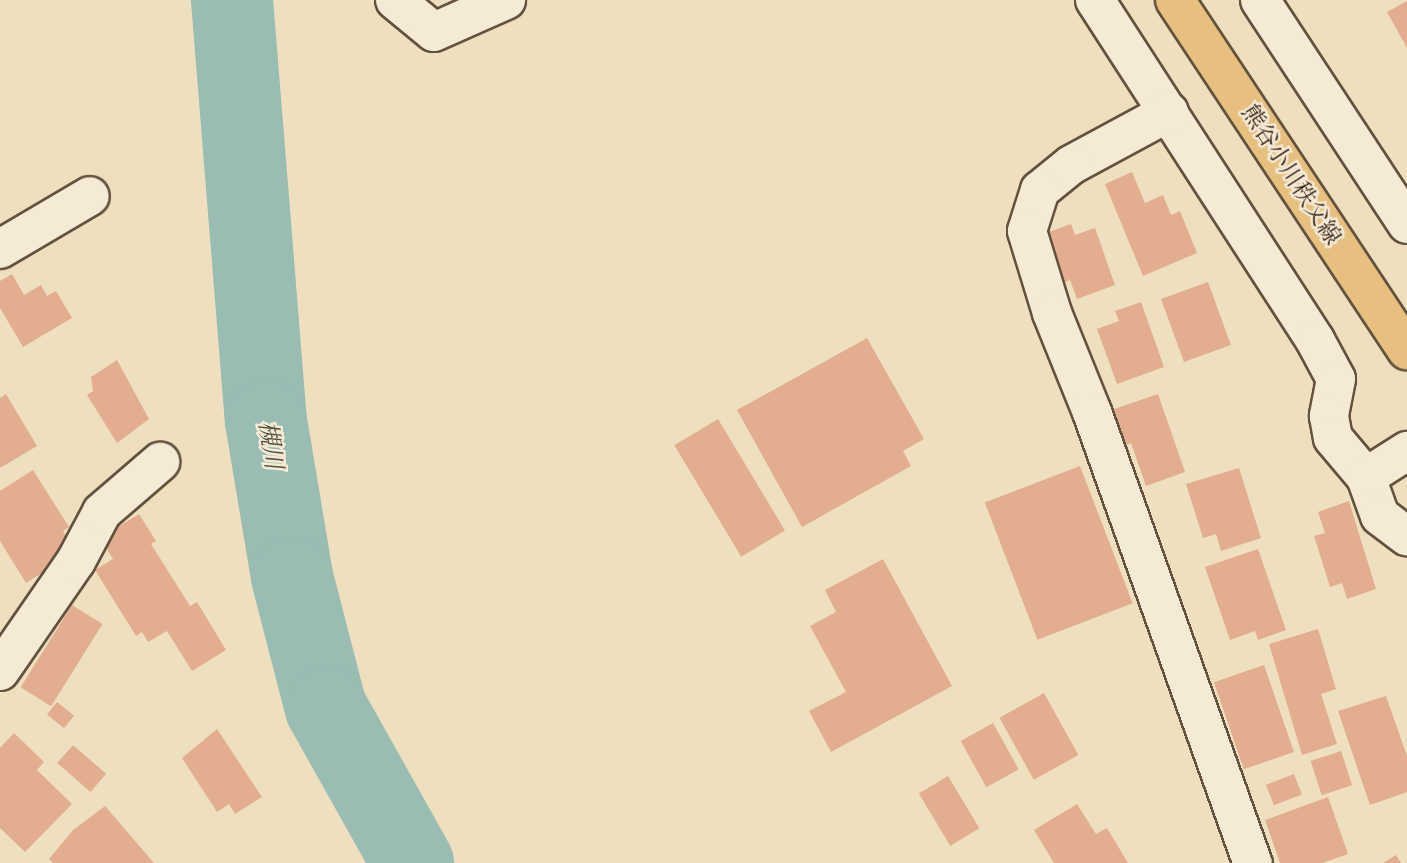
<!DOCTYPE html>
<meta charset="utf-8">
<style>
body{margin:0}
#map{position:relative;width:1407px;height:863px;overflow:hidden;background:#eedfbf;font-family:"IM FELL French Canon","Noto Serif JP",serif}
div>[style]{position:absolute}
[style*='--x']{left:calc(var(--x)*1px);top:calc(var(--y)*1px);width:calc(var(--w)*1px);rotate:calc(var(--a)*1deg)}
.river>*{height:82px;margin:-41px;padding:0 41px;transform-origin:41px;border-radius:41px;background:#99bcb3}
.building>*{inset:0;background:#e2ae8f;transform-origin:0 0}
.roads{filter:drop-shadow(2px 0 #62523e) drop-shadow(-2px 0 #62523e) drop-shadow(0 2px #62523e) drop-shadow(0 -2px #62523e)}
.street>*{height:38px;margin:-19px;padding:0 19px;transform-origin:19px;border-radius:19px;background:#f4ead5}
.primary>*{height:38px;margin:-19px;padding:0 19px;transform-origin:19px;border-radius:19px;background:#e7c080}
span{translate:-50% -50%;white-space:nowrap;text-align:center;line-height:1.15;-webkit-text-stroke:5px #f4ead5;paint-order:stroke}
.street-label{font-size:23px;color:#332313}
.water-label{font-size:24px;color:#525143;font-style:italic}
</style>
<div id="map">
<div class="river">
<div style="--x:232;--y:0;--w:422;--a:85.4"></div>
<div style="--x:266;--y:421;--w:158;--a:80.5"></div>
<div style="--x:292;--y:577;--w:135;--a:75.5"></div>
<div style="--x:326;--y:708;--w:178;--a:60.7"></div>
</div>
<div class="building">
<div style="clip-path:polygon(1407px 1px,1407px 48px,1387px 12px)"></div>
<div style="clip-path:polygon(1132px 172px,1145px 203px,1163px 195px,1171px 215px,1180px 211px,1197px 253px,1143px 276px,1105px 184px)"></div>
<div style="clip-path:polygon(1071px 224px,1075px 235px,1095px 228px,1115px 285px,1077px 299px,1070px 280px,1060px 284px,1043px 234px)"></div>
<div style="clip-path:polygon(12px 274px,24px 295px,41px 285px,47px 296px,56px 291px,72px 318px,23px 347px,0 308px,0 281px)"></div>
<div style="left:1208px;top:282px;width:67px;height:50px;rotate:70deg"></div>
<div style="clip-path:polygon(1141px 302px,1164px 367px,1117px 384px,1097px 329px,1119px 321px,1115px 311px)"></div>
<div style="clip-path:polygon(867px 338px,924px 439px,903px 451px,911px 466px,802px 527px,737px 410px)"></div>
<div style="clip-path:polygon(117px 360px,149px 419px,117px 443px,87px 395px,93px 391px,91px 377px)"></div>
<div style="clip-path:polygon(6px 394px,37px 446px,0 468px,0 398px)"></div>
<div style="clip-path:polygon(1158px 394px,1185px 472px,1146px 486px,1131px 443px,1124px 446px,1111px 410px)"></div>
<div style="left:718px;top:419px;width:130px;height:51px;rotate:59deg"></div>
<div style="left:1080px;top:466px;width:147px;height:102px;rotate:69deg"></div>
<div style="clip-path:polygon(1239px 468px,1261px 538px,1221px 551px,1216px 534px,1203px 538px,1186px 484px)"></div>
<div style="clip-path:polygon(33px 470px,69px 527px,63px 531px,70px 542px,59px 549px,62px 554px,54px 559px,56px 564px,26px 583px,0 541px,0 491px)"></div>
<div style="clip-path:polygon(1349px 501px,1376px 589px,1347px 599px,1342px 583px,1330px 587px,1314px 536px,1325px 533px,1318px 512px)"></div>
<div style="clip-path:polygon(139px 514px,156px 541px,151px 544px,190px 606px,197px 602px,226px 650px,192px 671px,167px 631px,148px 642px,142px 632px,136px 636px,95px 570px,113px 559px,100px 538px)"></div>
<div style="clip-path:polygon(1258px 549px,1286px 630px,1258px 640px,1255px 631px,1230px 640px,1205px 567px)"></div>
<div style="clip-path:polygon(883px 559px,952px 686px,831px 752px,809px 711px,846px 692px,810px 626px,836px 612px,825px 590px)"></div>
<div style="left:72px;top:605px;width:36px;height:97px;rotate:32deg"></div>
<div style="clip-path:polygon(1318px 629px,1336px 689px,1321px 694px,1337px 744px,1302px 755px,1269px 644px)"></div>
<div style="left:1264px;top:665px;width:92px;height:53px;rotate:71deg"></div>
<div style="left:1044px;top:693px;width:71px;height:51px;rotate:61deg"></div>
<div style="clip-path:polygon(1386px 696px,1407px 756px,1407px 792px,1370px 805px,1338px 711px)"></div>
<div style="left:57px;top:702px;width:22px;height:16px;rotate:39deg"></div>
<div style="left:993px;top:723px;width:53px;height:37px;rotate:61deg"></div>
<div style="clip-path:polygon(217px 729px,262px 797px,235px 814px,229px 804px,217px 812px,182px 758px)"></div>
<div style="clip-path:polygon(14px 733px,44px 762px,37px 770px,72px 804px,25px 852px,0 828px,0 748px)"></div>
<div style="left:73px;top:745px;width:44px;height:24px;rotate:41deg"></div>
<div style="left:1341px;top:751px;width:36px;height:32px;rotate:72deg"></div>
<div style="left:1294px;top:774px;width:22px;height:30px;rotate:69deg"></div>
<div style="left:948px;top:776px;width:61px;height:34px;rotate:59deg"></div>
<div style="clip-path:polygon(1328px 797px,1348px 854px,1322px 863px,1280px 863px,1265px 820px)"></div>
<div style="clip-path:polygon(1077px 804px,1096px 834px,1107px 828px,1128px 863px,1054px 863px,1034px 830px)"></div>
<div style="clip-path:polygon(105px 806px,154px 863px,53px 863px,49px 859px,73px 830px)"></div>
<div style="clip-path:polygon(1396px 855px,1401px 863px,1383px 863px)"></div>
</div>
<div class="roads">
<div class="street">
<div style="--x:395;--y:0;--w:50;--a:39.4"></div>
<div style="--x:434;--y:32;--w:79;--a:-24"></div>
<div style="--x:1095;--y:0;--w:405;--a:57.1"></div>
<div style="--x:1315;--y:340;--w:44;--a:61.7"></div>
<div style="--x:1336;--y:379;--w:38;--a:101"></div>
<div style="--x:1329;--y:416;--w:22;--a:80"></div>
<div style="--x:1333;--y:438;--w:51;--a:49.8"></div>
<div style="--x:1366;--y:477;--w:41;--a:70.3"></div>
<div style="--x:1380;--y:516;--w:34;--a:37"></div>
<div style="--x:1260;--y:0;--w:268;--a:56.7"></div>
<div style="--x:1169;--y:112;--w:111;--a:151.6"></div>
<div style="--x:1071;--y:165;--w:40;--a:141"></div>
<div style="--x:1040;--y:190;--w:43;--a:107.6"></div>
<div style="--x:1027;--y:231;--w:86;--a:73"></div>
<div style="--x:1052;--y:313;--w:107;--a:68"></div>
<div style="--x:1092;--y:412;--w:479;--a:70.4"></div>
<div style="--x:0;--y:249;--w:104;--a:-30.5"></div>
<div style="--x:1366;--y:477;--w:49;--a:-32.4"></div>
<div style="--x:0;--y:671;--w:134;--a:-55.4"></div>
<div style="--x:76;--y:561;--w:55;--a:-62"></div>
<div style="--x:102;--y:512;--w:77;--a:-40.8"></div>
</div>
<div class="primary">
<div style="--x:1175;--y:0;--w:420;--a:56.5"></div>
</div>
</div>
<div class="street-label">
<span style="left:1291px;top:175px;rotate:57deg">熊谷小川秩父線</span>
</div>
<div class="water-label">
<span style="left:270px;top:445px;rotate:81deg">槻川</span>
</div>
</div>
